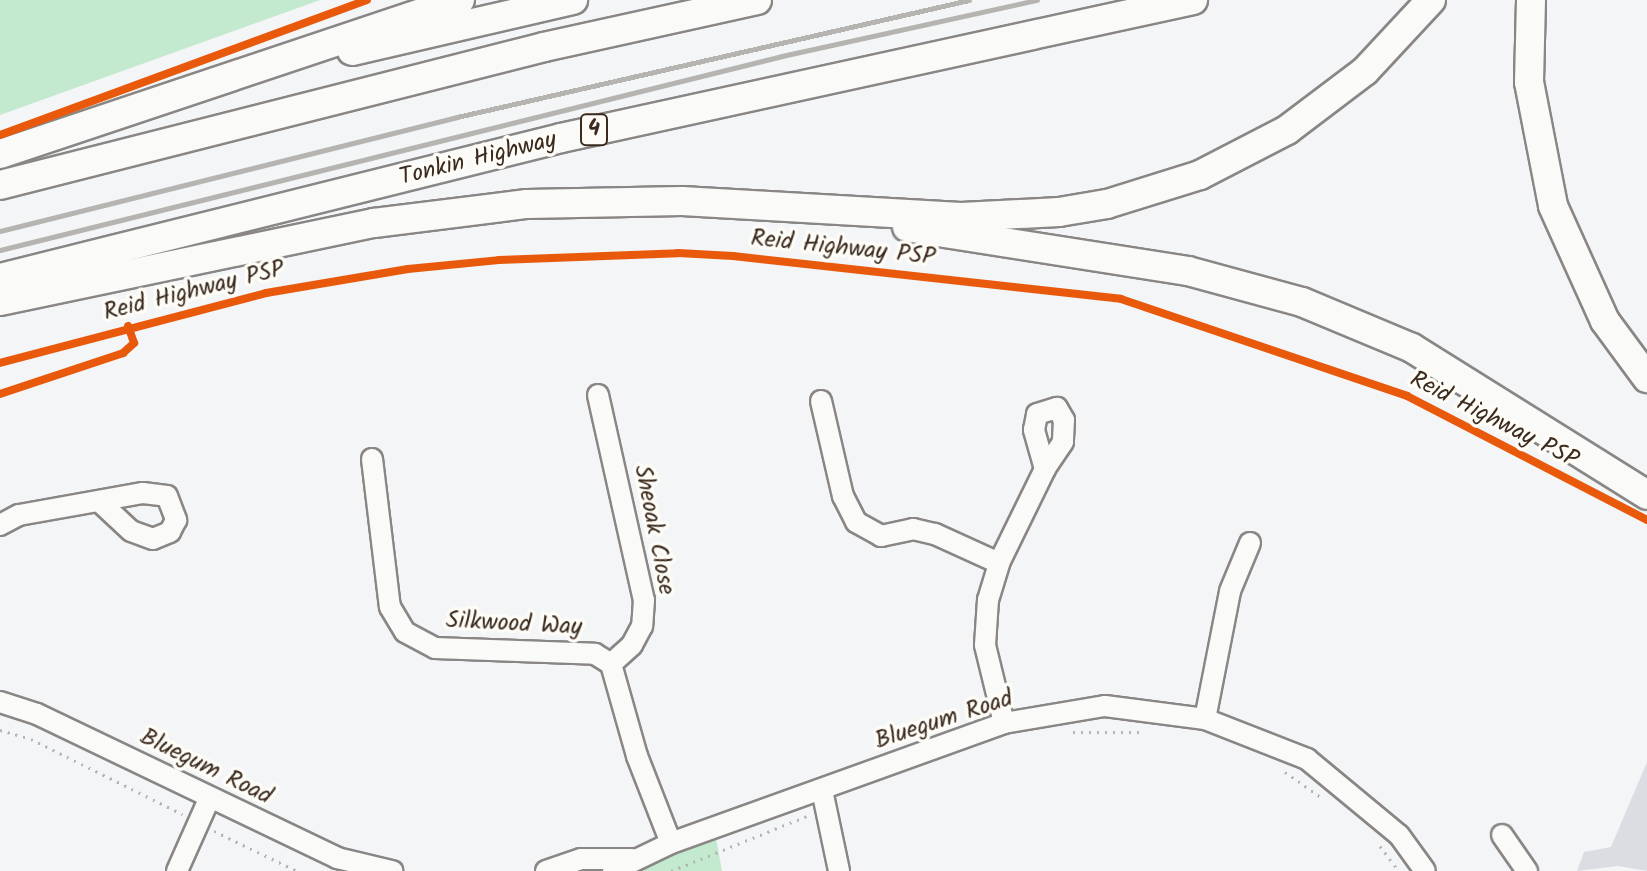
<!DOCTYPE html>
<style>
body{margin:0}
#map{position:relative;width:1647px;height:871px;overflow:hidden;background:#f3f5f7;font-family:Kalam,sans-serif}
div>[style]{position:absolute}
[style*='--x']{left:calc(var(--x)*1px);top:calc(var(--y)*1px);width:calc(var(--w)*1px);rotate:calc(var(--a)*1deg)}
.green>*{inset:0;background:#c3eacf}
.building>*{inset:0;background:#dbdde3}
.path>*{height:3px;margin-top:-1.5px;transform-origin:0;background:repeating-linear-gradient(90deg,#b5b4b1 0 2px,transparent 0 8px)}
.roads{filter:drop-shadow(2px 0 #898685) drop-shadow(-2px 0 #898685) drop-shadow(0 2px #898685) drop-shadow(0 -2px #898685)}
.minor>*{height:20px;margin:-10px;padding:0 10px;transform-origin:10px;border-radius:10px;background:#fafaf9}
.highway>*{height:28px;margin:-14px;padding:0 14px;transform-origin:14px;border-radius:14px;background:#fafaf9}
.rail>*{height:5px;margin:-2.5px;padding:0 2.5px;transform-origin:2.5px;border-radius:2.5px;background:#b5b4b1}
.cycleway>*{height:8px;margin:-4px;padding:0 4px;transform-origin:4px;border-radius:4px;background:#e8590c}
span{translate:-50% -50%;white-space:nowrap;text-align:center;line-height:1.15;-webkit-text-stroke:7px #fdfcf7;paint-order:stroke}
.shield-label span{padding:2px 6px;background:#fdfcf7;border:2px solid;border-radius:6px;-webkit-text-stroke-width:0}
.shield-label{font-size:22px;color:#3b2a1e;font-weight:700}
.street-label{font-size:24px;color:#3b2a1e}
</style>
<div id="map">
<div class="green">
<div style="clip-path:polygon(0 0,320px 0,0 115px)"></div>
<div style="clip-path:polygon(716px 838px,722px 871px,628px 871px)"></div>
</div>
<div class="building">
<div style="clip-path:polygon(1647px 762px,1647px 871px,1618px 866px,1577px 871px,1584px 852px,1611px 847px)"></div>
</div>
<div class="path">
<div style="--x:0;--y:730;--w:32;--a:16"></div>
<div style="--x:31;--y:739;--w:169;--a:26.4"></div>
<div style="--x:1073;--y:732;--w:72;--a:0"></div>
<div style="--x:1285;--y:772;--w:45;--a:35.1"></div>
<div style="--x:214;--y:831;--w:92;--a:25.7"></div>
<div style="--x:1380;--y:846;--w:31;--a:53"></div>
<div style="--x:671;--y:871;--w:147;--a:-22"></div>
</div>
<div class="roads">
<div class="minor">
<div style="--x:598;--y:395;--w:210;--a:77.4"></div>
<div style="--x:644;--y:600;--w:26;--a:94"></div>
<div style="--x:642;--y:626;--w:21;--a:118"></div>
<div style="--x:632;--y:645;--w:28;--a:138"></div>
<div style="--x:821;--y:401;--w:98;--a:77"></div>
<div style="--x:843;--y:496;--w:29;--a:63"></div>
<div style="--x:856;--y:522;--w:29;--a:29"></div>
<div style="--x:881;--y:536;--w:33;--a:-12"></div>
<div style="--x:913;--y:529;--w:23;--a:13"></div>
<div style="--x:935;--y:534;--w:70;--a:24.4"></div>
<div style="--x:372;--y:459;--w:149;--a:83.1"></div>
<div style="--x:390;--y:607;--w:29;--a:59"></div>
<div style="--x:405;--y:632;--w:34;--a:28"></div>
<div style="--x:435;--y:648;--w:160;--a:2.1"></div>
<div style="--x:595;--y:654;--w:19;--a:32"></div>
<div style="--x:611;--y:664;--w:96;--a:74.2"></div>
<div style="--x:637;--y:756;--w:93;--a:68.7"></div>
<div style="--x:0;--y:525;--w:21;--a:-28"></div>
<div style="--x:19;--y:515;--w:126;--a:-10.1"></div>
<div style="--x:143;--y:493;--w:24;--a:7"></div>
<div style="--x:167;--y:496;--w:26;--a:69"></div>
<div style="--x:176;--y:520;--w:13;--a:117"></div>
<div style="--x:170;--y:532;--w:18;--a:158"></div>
<div style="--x:153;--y:539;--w:23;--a:-160"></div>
<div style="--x:131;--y:531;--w:40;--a:-137"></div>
<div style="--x:0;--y:702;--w:39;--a:18"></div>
<div style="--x:37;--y:714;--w:333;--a:25.6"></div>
<div style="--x:337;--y:858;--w:57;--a:13.3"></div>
<div style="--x:1205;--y:719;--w:130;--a:-78.9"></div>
<div style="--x:1230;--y:591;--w:52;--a:-67.4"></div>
<div style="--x:1004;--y:723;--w:80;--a:-103.7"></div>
<div style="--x:985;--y:645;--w:45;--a:-86.2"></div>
<div style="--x:988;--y:600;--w:39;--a:-73"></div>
<div style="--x:999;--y:563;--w:105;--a:-63.9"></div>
<div style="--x:1045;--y:469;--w:41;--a:-105.8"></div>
<div style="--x:1034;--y:430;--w:16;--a:-79"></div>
<div style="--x:1037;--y:414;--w:21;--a:-17"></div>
<div style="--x:1057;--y:408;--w:14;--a:60"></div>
<div style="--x:1064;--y:420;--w:22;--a:93"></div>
<div style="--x:1063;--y:442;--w:32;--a:124"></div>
<div style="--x:822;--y:790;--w:83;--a:78.1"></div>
<div style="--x:1502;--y:835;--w:44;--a:55.2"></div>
<div style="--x:177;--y:871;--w:79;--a:-66"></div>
<div style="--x:546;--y:871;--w:37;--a:-19"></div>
<div style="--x:581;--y:859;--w:51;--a:0"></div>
<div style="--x:613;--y:871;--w:64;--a:-25.8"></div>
<div style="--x:671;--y:843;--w:354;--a:-19.8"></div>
<div style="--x:1004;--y:723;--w:102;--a:-9.6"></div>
<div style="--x:1105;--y:706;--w:101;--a:7.4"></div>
<div style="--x:1205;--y:719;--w:110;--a:21.4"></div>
<div style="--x:1307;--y:759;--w:119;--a:39.6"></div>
<div style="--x:1399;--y:835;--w:44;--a:54.2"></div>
</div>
<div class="highway">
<div style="--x:1531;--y:0;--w:82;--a:91.4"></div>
<div style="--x:1529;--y:82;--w:126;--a:79"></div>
<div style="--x:1553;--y:206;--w:126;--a:65.7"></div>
<div style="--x:1605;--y:321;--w:71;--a:53.6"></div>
<div style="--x:352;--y:51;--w:227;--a:-13"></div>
<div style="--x:0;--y:154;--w:485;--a:-18.5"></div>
<div style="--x:0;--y:185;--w:561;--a:-14.23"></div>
<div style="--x:544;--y:47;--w:218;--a:-12.4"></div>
<div style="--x:907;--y:227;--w:284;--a:8.9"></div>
<div style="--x:1188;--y:271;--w:118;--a:15.2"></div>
<div style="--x:1302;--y:302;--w:119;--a:22.7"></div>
<div style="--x:1412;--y:348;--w:277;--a:32"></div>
<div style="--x:0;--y:278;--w:578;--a:-14.01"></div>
<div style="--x:561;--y:138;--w:647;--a:-12.32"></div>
<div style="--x:0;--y:301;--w:382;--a:-11.8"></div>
<div style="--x:374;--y:223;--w:154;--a:-7.1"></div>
<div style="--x:527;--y:204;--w:155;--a:-1.1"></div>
<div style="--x:682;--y:201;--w:279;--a:3.3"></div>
<div style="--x:961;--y:217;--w:98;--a:-2.9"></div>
<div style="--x:1059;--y:212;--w:49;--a:-9.5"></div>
<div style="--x:1107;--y:204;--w:97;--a:-17.3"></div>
<div style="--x:1200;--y:175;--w:98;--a:-27.3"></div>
<div style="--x:1287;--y:130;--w:98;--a:-37.1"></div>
<div style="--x:1365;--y:71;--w:97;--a:-47.1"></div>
</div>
</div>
<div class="rail">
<div style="--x:0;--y:231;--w:471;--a:-14"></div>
<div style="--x:457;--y:117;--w:525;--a:-12.87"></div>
<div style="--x:0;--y:250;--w:806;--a:-13.93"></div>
<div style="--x:782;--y:56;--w:261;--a:-12.4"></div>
</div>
<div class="cycleway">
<div style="--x:0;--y:135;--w:391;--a:-20.2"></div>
<div style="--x:0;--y:363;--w:275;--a:-14.7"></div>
<div style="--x:266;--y:293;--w:144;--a:-9.6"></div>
<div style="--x:408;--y:269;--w:91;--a:-5.6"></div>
<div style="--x:499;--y:260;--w:179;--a:-2.2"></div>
<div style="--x:678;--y:253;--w:55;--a:3.1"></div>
<div style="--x:733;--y:256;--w:390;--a:6.3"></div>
<div style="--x:1121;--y:299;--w:302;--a:18.7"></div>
<div style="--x:1407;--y:396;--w:270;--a:27.3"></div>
<div style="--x:0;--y:394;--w:130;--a:-18.4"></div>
<div style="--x:123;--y:353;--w:15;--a:-42"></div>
<div style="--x:134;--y:343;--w:18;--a:-109"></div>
</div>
<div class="shield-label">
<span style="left:594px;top:130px">4</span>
</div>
<div class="street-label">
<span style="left:478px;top:159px;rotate:-14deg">Tonkin Highway</span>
<span style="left:843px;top:248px;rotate:6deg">Reid Highway PSP</span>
<span style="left:194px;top:291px;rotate:-14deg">Reid Highway PSP</span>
<span style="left:1494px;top:420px;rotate:27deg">Reid Highway PSP</span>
<span style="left:654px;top:530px;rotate:79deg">Sheoak Close</span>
<span style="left:514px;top:624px;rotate:3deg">Silkwood Way</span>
<span style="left:944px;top:720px;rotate:-18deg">Bluegum Road</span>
<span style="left:206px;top:767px;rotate:26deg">Bluegum Road</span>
</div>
</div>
